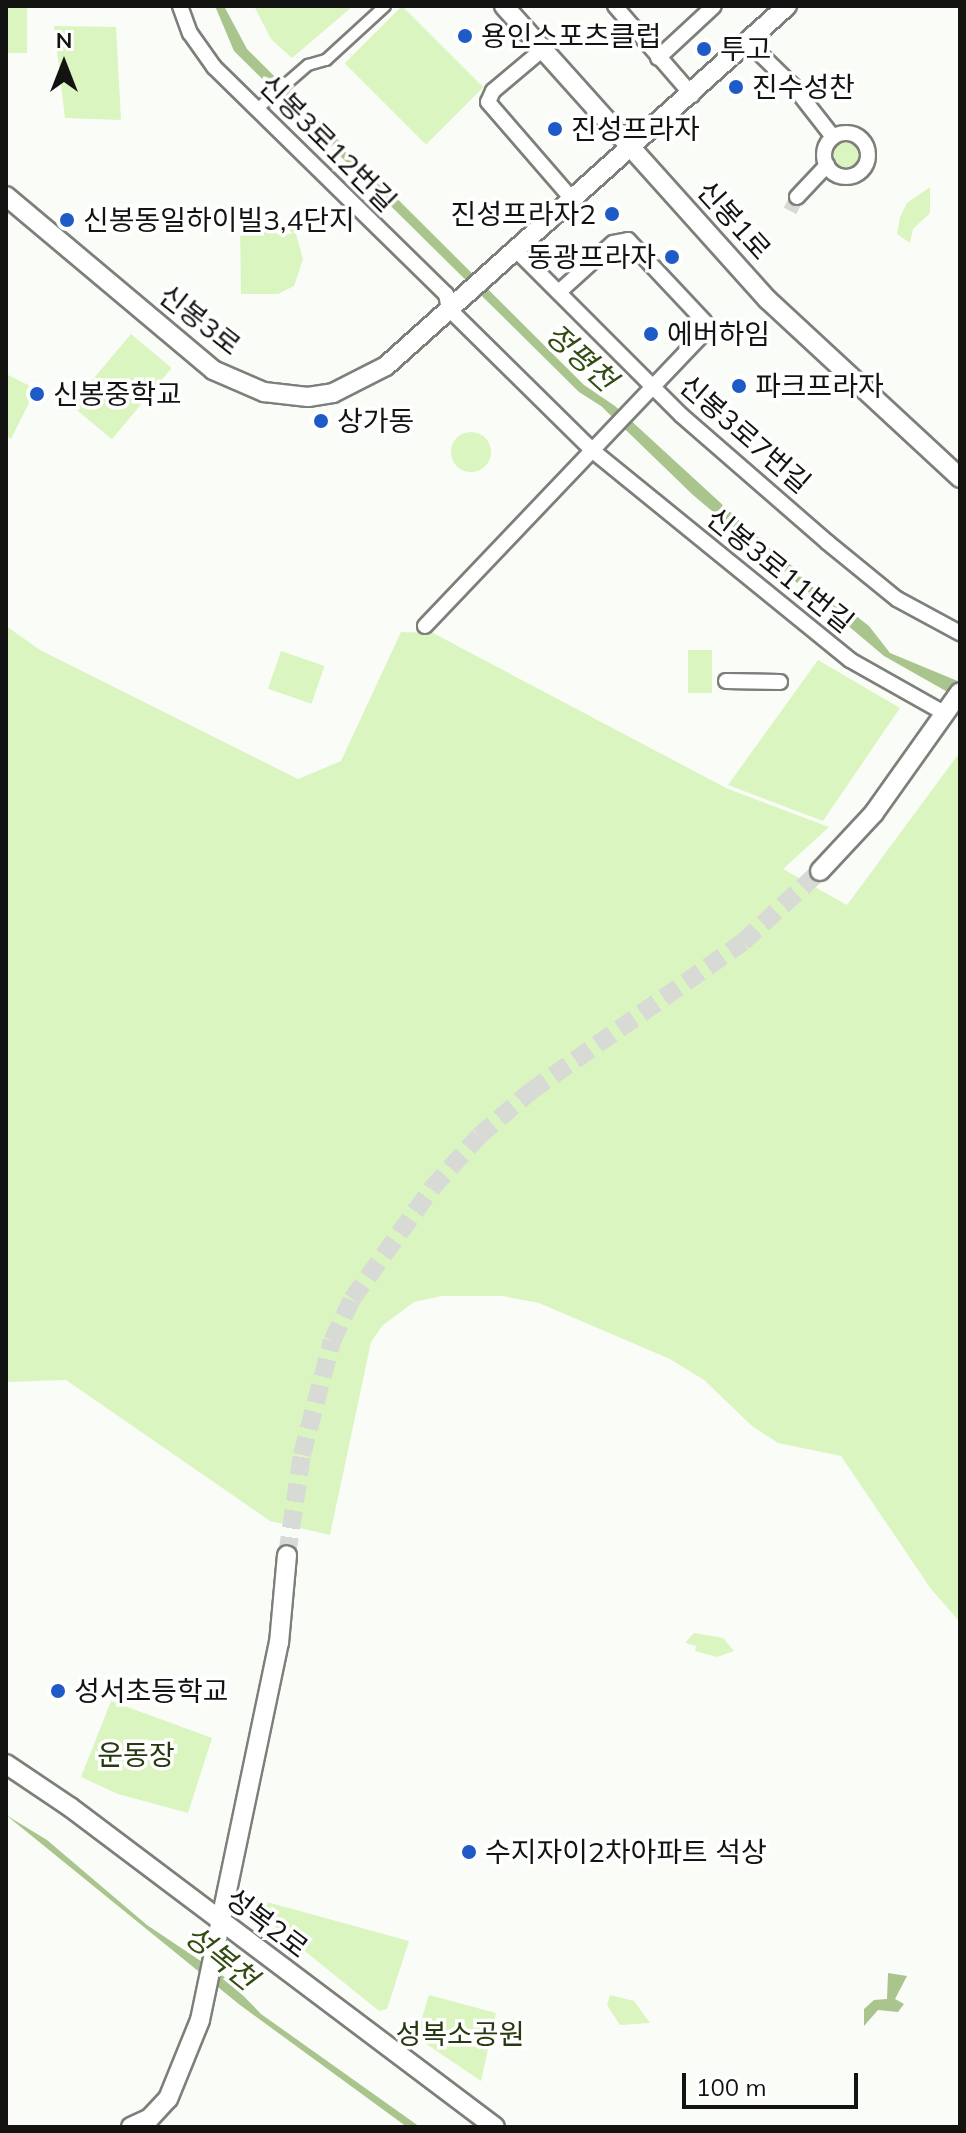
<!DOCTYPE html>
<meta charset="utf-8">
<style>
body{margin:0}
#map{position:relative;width:966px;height:2133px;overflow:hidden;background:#fafdf7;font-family:Mulish,"Noto Sans KR",sans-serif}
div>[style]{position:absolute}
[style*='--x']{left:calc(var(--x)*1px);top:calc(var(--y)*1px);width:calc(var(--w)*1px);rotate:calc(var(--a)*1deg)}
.green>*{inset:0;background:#daf5bf;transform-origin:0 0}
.round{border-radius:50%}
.water>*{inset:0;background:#a9c48d}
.minor-tunnel>*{height:14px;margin-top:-7px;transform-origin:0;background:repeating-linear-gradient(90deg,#d7dad5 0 14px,transparent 0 21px)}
.tertiary-tunnel>*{height:18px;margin-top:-9px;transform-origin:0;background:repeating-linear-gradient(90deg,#d7dad5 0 18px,transparent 0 27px)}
.roads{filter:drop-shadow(2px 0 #7d807a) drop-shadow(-2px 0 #7d807a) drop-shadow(0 2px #7d807a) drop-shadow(0 -2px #7d807a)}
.pedestrian>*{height:10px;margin:-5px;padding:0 5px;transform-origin:5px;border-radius:5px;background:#fff}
.minor>*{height:14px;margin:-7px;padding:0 7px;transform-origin:7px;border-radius:7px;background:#fff}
.minor>.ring{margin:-7px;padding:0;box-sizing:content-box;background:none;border:14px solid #fff;border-radius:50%}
.tertiary>*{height:18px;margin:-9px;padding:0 9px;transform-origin:9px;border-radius:9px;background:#fff}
.dots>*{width:22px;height:22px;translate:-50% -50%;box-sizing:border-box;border:4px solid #fff;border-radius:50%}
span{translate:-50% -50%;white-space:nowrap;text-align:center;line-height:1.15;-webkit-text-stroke:7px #fff;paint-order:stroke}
.poi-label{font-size:28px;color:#131412}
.left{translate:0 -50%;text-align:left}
.right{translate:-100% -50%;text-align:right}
.street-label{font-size:28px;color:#131412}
.park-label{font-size:28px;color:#273911}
.water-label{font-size:30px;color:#334c11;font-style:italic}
.frame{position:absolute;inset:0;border:8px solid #131412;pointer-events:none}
.north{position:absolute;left:24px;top:24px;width:80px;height:80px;-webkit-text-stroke:6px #fff;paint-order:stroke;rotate:0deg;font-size:22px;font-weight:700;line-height:32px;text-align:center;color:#131412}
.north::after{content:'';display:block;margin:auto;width:28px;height:36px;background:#131412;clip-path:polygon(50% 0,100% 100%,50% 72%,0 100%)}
.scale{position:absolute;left:682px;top:2073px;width:176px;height:36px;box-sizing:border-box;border:4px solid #131412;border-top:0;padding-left:10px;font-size:24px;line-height:28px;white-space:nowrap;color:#131412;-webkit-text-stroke:6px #fff;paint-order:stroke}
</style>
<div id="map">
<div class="green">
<div style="left:6px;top:6px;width:21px;height:47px"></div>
<div style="clip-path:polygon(254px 6px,353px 6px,292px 58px,271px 39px)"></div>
<div style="left:402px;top:6px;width:115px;height:81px;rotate:45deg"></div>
<div style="clip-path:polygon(54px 26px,116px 27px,121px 120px,65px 118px)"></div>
<div class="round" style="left:825px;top:134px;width:42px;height:42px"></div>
<div style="clip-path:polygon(930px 187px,930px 213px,913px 229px,910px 243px,897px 234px,900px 217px,907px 203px)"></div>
<div style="clip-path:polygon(240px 223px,294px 227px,303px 259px,294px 286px,278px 294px,241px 294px)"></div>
<div style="left:131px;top:334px;width:53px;height:93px;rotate:40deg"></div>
<div style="clip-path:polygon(6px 374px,36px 389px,11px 439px,6px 436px)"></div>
<div class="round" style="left:451px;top:432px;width:40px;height:40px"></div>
<div style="clip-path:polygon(6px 626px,40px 650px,298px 779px,341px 761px,401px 632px,433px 633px,726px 788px,829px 827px,783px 869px,847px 905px,960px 752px,960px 1622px,931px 1589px,841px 1456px,778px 1443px,752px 1426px,704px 1380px,670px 1359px,539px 1303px,502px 1296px,442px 1296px,414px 1302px,382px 1326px,371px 1342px,330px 1535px,270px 1521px,66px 1380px,6px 1382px)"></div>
<div style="left:688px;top:650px;width:24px;height:43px"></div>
<div style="left:281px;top:651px;width:46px;height:40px;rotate:19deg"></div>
<div style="clip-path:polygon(818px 660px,900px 708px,823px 821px,728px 785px)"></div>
<div style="clip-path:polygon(694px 1633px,723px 1638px,734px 1651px,717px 1657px,695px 1651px,696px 1646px,685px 1643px)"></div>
<div style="clip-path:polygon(111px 1701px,212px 1738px,188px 1813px,118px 1794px,81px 1777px)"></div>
<div style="clip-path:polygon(256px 1899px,409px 1941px,387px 2009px,379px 2011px,254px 1910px)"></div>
<div style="clip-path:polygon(429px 1995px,496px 2013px,481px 2081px,416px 2037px)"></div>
<div style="clip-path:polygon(610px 1995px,634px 2001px,650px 2023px,620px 2025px,607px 2005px)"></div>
</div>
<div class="water">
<div style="clip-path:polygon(215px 6px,224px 6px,247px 49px,584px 385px,615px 406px,774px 552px,869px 626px,890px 653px,960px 682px,960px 699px,884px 656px,693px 495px,601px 406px,579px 392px,234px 51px)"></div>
<div style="clip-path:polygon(6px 1815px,47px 1840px,147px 1925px,226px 1978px,261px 2014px,420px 2127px,407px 2127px,240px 2005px)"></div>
<div style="clip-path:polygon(888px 1973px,907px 1976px,895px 1999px,904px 2004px,898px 2012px,878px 2010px,864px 2026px,864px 2009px,874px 2000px,887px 1999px)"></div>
</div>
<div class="minor-tunnel">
<div style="--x:790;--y:211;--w:16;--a:-63"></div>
</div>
<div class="tertiary-tunnel">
<div style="--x:287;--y:1555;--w:101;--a:-81.5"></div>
<div style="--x:302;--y:1455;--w:118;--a:-75.3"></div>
<div style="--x:332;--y:1341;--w:47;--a:-64.5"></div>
<div style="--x:352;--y:1299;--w:137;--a:-54.2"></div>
<div style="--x:432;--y:1188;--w:70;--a:-47.9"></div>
<div style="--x:479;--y:1136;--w:69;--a:-40.9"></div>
<div style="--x:531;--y:1091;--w:259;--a:-35.1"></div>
<div style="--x:743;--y:942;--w:105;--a:-42.7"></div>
</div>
<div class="roads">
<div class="pedestrian">
<div style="--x:256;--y:110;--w:69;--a:-40.9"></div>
<div style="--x:308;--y:65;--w:19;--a:-16"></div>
<div style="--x:326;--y:60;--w:80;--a:-42.5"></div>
</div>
<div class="minor">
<div style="--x:180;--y:6;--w:29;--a:70"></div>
<div style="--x:190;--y:33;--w:42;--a:54.8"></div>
<div style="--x:214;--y:67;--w:325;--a:44.4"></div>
<div style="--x:446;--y:294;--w:15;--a:79"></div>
<div style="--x:449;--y:309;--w:202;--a:44.6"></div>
<div style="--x:593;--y:451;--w:331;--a:39.1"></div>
<div style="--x:850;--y:660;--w:108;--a:29.4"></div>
<div style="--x:615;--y:6;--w:118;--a:49.1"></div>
<div style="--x:750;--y:44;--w:62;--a:44.3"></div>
<div style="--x:794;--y:87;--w:63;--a:52"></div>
<div style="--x:543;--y:49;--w:65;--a:140"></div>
<div style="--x:493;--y:91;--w:12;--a:114"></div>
<div style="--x:488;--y:102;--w:128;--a:49.1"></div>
<div style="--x:658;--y:58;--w:76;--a:-42.9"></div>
<div class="ring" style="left:824px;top:133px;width:30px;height:30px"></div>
<div style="--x:797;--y:197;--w:44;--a:-46.8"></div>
<div style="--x:515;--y:249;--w:235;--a:45"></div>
<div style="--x:681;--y:415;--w:194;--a:41"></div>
<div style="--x:827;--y:542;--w:90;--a:39.2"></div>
<div style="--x:897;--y:599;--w:72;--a:28.4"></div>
<div style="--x:425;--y:626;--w:407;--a:-46.4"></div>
<div style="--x:706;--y:331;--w:10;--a:-101"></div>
<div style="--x:704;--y:321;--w:111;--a:-133.2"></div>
<div style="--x:628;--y:240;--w:15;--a:169"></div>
<div style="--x:613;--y:243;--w:73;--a:137.8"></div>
<div style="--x:726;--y:681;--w:54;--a:1.1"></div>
</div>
<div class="tertiary">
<div style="--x:504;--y:6;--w:395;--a:48.1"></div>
<div style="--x:768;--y:300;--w:262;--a:42.8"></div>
<div style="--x:6;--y:196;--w:270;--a:40"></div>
<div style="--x:213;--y:370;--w:56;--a:23.3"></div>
<div style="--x:264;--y:392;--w:44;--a:6.5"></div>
<div style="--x:308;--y:397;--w:25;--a:-9"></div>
<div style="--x:333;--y:393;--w:59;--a:-27"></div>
<div style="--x:386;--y:366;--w:539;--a:-41.92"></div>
<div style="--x:820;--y:871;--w:79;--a:-47"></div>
<div style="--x:874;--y:813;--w:148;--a:-54.6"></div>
<div style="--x:6;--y:1764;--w:77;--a:33.9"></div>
<div style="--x:70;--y:1807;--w:532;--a:36.98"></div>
<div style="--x:131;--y:2127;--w:21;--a:-25"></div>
<div style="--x:150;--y:2118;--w:26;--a:-47"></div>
<div style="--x:168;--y:2099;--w:85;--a:-67.9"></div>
<div style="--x:200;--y:2020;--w:385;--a:-78.2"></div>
<div style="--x:279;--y:1643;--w:88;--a:-84.8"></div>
</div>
</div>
<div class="dots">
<div style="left:465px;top:36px;background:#1e5bc7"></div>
<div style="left:704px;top:49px;background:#1e5bc7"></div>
<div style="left:736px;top:87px;background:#1e5bc7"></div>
<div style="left:555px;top:129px;background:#1e5bc7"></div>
<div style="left:612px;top:214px;background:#1e5bc7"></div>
<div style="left:67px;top:220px;background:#1e5bc7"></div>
<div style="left:672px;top:257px;background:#1e5bc7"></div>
<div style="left:651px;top:334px;background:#1e5bc7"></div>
<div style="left:739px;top:386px;background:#1e5bc7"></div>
<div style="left:37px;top:394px;background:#1e5bc7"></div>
<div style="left:321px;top:421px;background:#1e5bc7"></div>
<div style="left:58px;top:1691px;background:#1e5bc7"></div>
<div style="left:469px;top:1852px;background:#1e5bc7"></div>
</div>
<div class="poi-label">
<span class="left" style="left:481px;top:36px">용인스포츠클럽</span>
<span class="left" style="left:720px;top:49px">투고</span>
<span class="left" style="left:752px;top:87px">진수성찬</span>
<span class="left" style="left:571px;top:129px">진성프라자</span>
<span class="right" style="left:596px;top:214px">진성프라자2</span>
<span class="left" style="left:83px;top:220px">신봉동일하이빌3,4단지</span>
<span class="right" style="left:656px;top:257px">동광프라자</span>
<span class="left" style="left:667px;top:334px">에버하임</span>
<span class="left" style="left:755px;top:386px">파크프라자</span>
<span class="left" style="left:53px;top:394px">신봉중학교</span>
<span class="left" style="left:337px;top:421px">상가동</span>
<span class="left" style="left:74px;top:1691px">성서초등학교</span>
<span class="left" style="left:485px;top:1852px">수지자이2차아파트 석상</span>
</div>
<div class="street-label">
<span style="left:328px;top:143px;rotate:45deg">신봉3로12번길</span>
<span style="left:734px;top:220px;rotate:48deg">신봉1로</span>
<span style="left:200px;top:320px;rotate:38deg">신봉3로</span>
<span style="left:745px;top:434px;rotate:41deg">신봉3로7번길</span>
<span style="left:780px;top:570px;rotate:39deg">신봉3로11번길</span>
<span style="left:267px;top:1923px;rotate:37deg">성복2로</span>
</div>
<div class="park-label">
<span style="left:136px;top:1755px">운동장</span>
<span style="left:460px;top:2034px">성복소공원</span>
</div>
<div class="water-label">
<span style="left:581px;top:357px;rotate:42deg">정평천</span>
<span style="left:221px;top:1957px;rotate:39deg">성복천</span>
</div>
<div class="frame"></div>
<div class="north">N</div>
<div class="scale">100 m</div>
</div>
